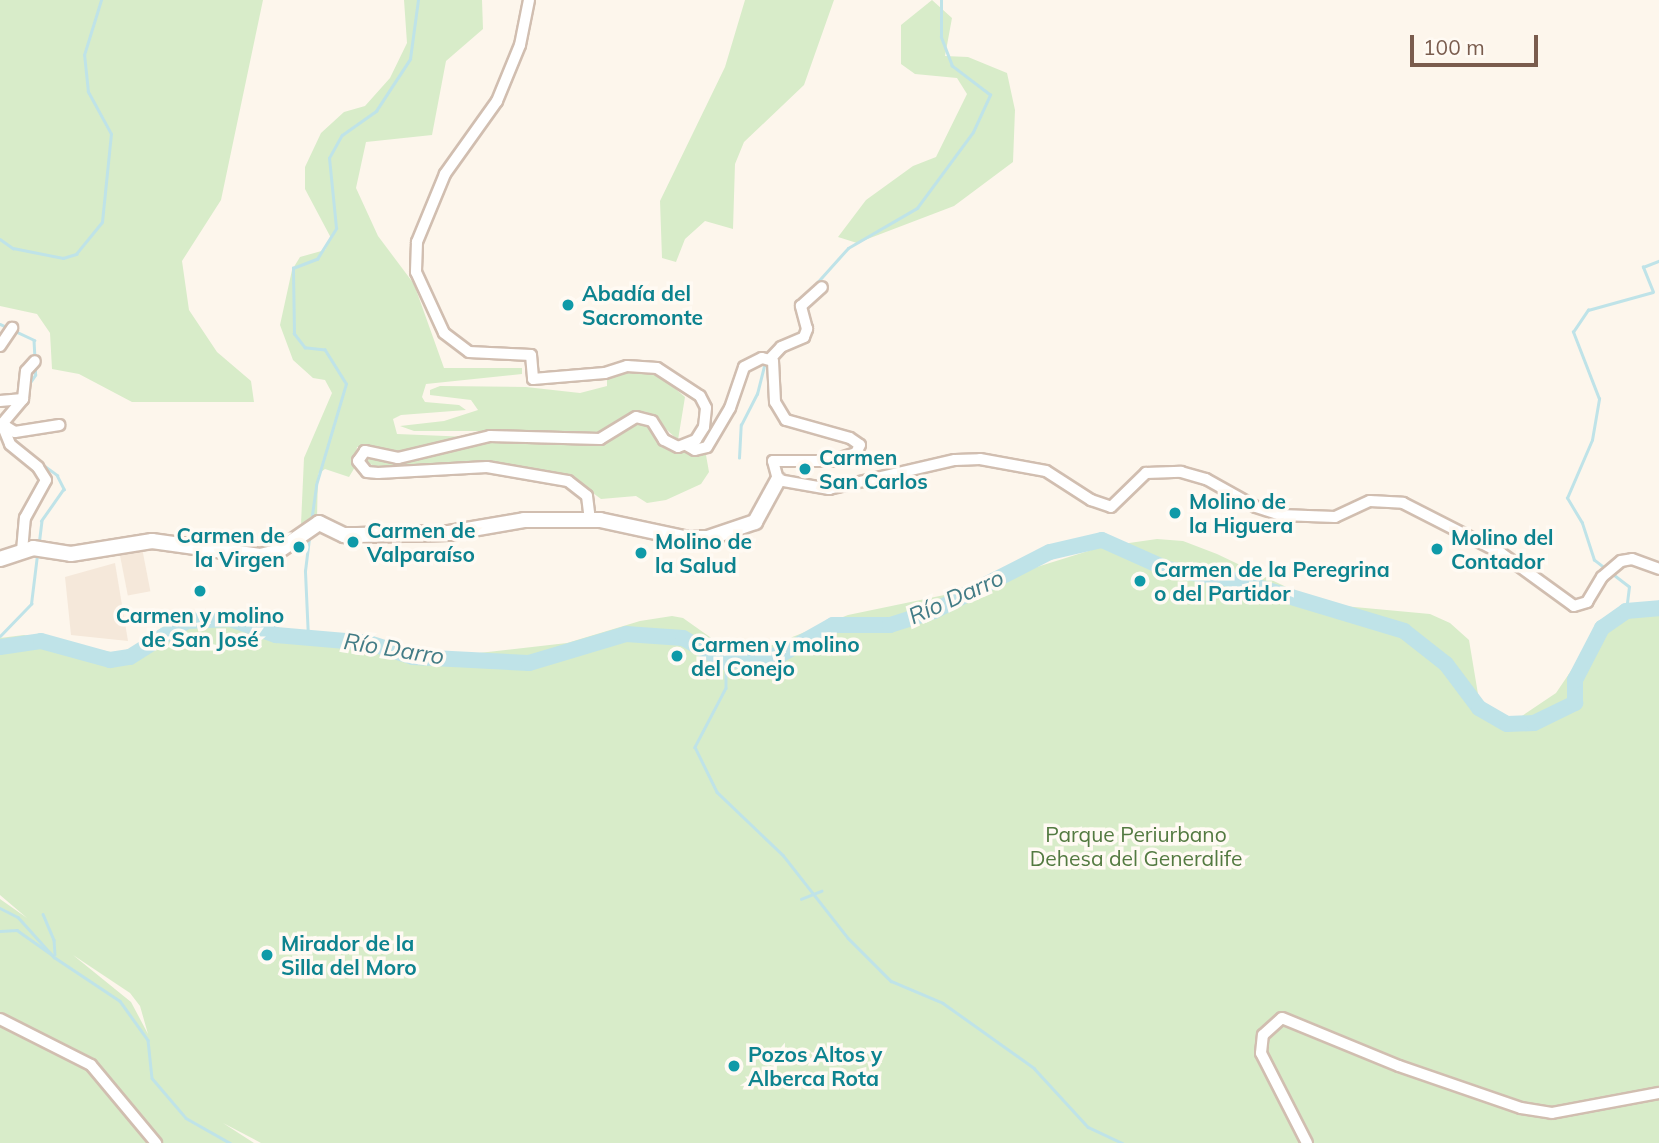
<!DOCTYPE html>
<meta charset="utf-8">
<style>
body{margin:0}
#map{position:relative;width:1659px;height:1143px;overflow:hidden;background:#fdf6ec;font-family:Mulish,sans-serif}
div>[style]{position:absolute}
[style*='--x']{left:calc(var(--x)*1px);top:calc(var(--y)*1px);width:calc(var(--w)*1px);rotate:calc(var(--a)*1deg)}
.residential>*{inset:0;background:#f5e8da;transform-origin:0 0}
.green>*{inset:0;background:#d8ecc9}
.stream>*{height:2.5px;margin:-1.25px;padding:0 1.25px;transform-origin:1.25px;border-radius:1.25px;background:#bfe3e8}
.river>*{height:16px;margin:-8px;padding:0 8px;transform-origin:8px;border-radius:8px;background:#bfe3e8}
.roads{filter:drop-shadow(2px 0 #d1beb0) drop-shadow(-2px 0 #d1beb0) drop-shadow(0 2px #d1beb0) drop-shadow(0 -2px #d1beb0)}
.street>*{height:10px;margin:-5px;padding:0 5px;transform-origin:5px;border-radius:5px;background:#fff}
.secondary>*{height:14px;margin:-7px;padding:0 7px;transform-origin:7px;border-radius:7px;background:#fff}
.dots>*{width:19px;height:19px;translate:-50% -50%;box-sizing:border-box;border:4px solid #fffaf3;border-radius:50%}
span{translate:-50% -50%;white-space:nowrap;text-align:center;line-height:1.15;-webkit-text-stroke:7px #fffaf3;paint-order:stroke}
.culture-label{font-size:21px;color:#0d838f;font-weight:700}
.left{translate:0 -50%;text-align:left}
.right{translate:-100% -50%;text-align:right}
.park-label{font-size:21px;color:#537a41}
.water-label{font-size:23px;color:#437c86;font-style:italic}
.scale{position:absolute;left:1410px;top:35px;width:128px;height:32px;box-sizing:border-box;border:4px solid #7a5c4d;border-top:0;padding-left:9px;font-size:21px;line-height:24px;white-space:nowrap;color:#7a5c4d;-webkit-text-stroke:5px #fffaf3;paint-order:stroke}
</style>
<div id="map">
<div class="residential">
<div style="left:142px;top:548px;width:44px;height:23px;rotate:79deg"></div>
<div style="clip-path:polygon(115px 563px,128px 641px,71px 635px,65px 577px)"></div>
</div>
<div class="green">
<div style="clip-path:polygon(0 0,263px 0,221px 200px,182px 261px,189px 310px,217px 352px,251px 381px,254px 402px,132px 402px,79px 374px,52px 369px,50px 333px,37px 314px,0 306px)"></div>
<div style="clip-path:polygon(404px 0,482px 0,483px 29px,446px 61px,432px 135px,366px 142px,356px 188px,378px 236px,414px 284px,444px 368px,522px 368px,522px 374px,426px 384px,422px 397px,425px 402px,459px 405px,466px 410px,401px 415px,393px 419px,397px 434px,470px 437px,413px 452px,357px 447px,355px 467px,349px 477px,325px 469px,318px 474px,317px 519px,301px 524px,304px 458px,332px 393px,325px 380px,313px 378px,293px 360px,280px 325px,292px 270px,300px 257px,325px 250px,331px 238px,305px 189px,305px 167px,321px 133px,344px 112px,365px 106px,390px 78px,407px 43px)"></div>
<div style="clip-path:polygon(745px 0,834px 0,804px 85px,744px 142px,735px 164px,733px 229px,705px 221px,685px 239px,676px 262px,662px 258px,660px 201px,725px 67px)"></div>
<div style="clip-path:polygon(932px 0,952px 18px,945px 56px,968px 57px,1007px 73px,1015px 110px,1013px 162px,954px 206px,857px 243px,838px 237px,866px 200px,913px 166px,936px 157px,967px 94px,957px 78px,915px 74px,901px 64px,901px 25px)"></div>
<div style="clip-path:polygon(627px 371px,657px 373px,685px 397px,678px 440px,647px 412px,636px 411px,603px 433px,583px 436px,552px 431px,414px 431px,400px 426px,444px 421px,478px 410px,471px 400px,430px 395px,430px 390px,440px 386px,526px 387px,580px 393px,607px 386px,607px 376px)"></div>
<div style="clip-path:polygon(640px 420px,650px 425px,671px 451px,706px 455px,709px 472px,701px 484px,666px 500px,647px 503px,636px 496px,601px 499px,573px 478px,498px 462px,382px 469px,365px 462px,372px 457px,393px 464px,499px 439px,567px 440px,597px 446px)"></div>
<div style="clip-path:polygon(evenodd,1157px 539px,1183px 541px,1217px 554px,1322px 604px,1430px 614px,1450px 623px,1469px 640px,1479px 700px,1493px 721px,1519px 718px,1556px 693px,1602px 625px,1622px 611px,1659px 604px,1659px 1143px,261px 1143px,223px 1123px,254px 1143px,0 1143px,0 899px,27px 918px,0 895px,0 638px,24px 635px,116px 653px,134px 652px,187px 623px,221px 620px,443px 654px,479px 653px,567px 643px,640px 621px,672px 616px,683px 618px,724px 647px,762px 649px,848px 615px,954px 593px,1101px 547px,1157px 539px,73px 955px,130px 993px,140px 1006px,148px 1034px,131px 1002px,73px 955px)"></div>
</div>
<div class="stream">
<div style="--x:0;--y:239;--w:16;--a:35"></div>
<div style="--x:13;--y:248;--w:51;--a:11.3"></div>
<div style="--x:63;--y:258;--w:14;--a:-17"></div>
<div style="--x:76;--y:254;--w:41;--a:-50.9"></div>
<div style="--x:102;--y:222;--w:88;--a:-84.2"></div>
<div style="--x:111;--y:134;--w:48;--a:-118.7"></div>
<div style="--x:88;--y:92;--w:37;--a:-96"></div>
<div style="--x:84;--y:55;--w:58;--a:-72.8"></div>
<div style="--x:805;--y:296;--w:64;--a:-48.1"></div>
<div style="--x:848;--y:248;--w:80;--a:-30.1"></div>
<div style="--x:917;--y:208;--w:94;--a:-53.6"></div>
<div style="--x:973;--y:132;--w:41;--a:-65.3"></div>
<div style="--x:990;--y:95;--w:48;--a:-142.7"></div>
<div style="--x:952;--y:66;--w:31;--a:-111"></div>
<div style="--x:941;--y:37;--w:37;--a:-90"></div>
<div style="--x:0;--y:324;--w:38;--a:25"></div>
<div style="--x:34;--y:340;--w:18;--a:87"></div>
<div style="--x:29;--y:384;--w:11;--a:-56"></div>
<div style="--x:35;--y:375;--w:10;--a:-90"></div>
<div style="--x:0;--y:419;--w:21;--a:-53"></div>
<div style="--x:11;--y:435;--w:17;--a:50"></div>
<div style="--x:739;--y:458;--w:33;--a:-87"></div>
<div style="--x:741;--y:425;--w:35;--a:-63"></div>
<div style="--x:757;--y:394;--w:32;--a:-76"></div>
<div style="--x:38;--y:461;--w:24;--a:36"></div>
<div style="--x:57;--y:475;--w:16;--a:63"></div>
<div style="--x:64;--y:489;--w:39;--a:125"></div>
<div style="--x:42;--y:521;--w:24;--a:97"></div>
<div style="--x:311;--y:522;--w:37;--a:-82"></div>
<div style="--x:316;--y:485;--w:105;--a:-73.5"></div>
<div style="--x:346;--y:384;--w:40;--a:-122"></div>
<div style="--x:325;--y:350;--w:20;--a:-174"></div>
<div style="--x:305;--y:348;--w:18;--a:-128"></div>
<div style="--x:294;--y:334;--w:66;--a:-90.9"></div>
<div style="--x:293;--y:268;--w:26;--a:-21"></div>
<div style="--x:317;--y:259;--w:36;--a:-58"></div>
<div style="--x:336;--y:228;--w:70;--a:-95.7"></div>
<div style="--x:329;--y:158;--w:26;--a:-61"></div>
<div style="--x:342;--y:135;--w:42;--a:-35.2"></div>
<div style="--x:376;--y:111;--w:62;--a:-56.8"></div>
<div style="--x:410;--y:59;--w:60;--a:-82.3"></div>
<div style="--x:1626;--y:611;--w:24;--a:-83"></div>
<div style="--x:1629;--y:587;--w:44;--a:-142.4"></div>
<div style="--x:1594;--y:560;--w:39;--a:-108"></div>
<div style="--x:1582;--y:523;--w:29;--a:-121"></div>
<div style="--x:1567;--y:498;--w:63;--a:-66.7"></div>
<div style="--x:1592;--y:440;--w:42;--a:-80.3"></div>
<div style="--x:1599;--y:399;--w:72;--a:-111.2"></div>
<div style="--x:1573;--y:332;--w:27;--a:-56"></div>
<div style="--x:1588;--y:310;--w:67;--a:-15.5"></div>
<div style="--x:1653;--y:292;--w:27;--a:-112"></div>
<div style="--x:1643;--y:267;--w:17;--a:-21"></div>
<div style="--x:0;--y:636;--w:45;--a:-45.9"></div>
<div style="--x:31;--y:604;--w:49;--a:-83"></div>
<div style="--x:308;--y:638;--w:67;--a:-92.6"></div>
<div style="--x:305;--y:571;--w:35;--a:-83"></div>
<div style="--x:726;--y:662;--w:26;--a:90"></div>
<div style="--x:726;--y:688;--w:67;--a:117.7"></div>
<div style="--x:695;--y:747;--w:50;--a:63.9"></div>
<div style="--x:717;--y:792;--w:91;--a:43.7"></div>
<div style="--x:783;--y:855;--w:105;--a:51.9"></div>
<div style="--x:848;--y:938;--w:61;--a:45"></div>
<div style="--x:891;--y:981;--w:56;--a:22.9"></div>
<div style="--x:943;--y:1003;--w:112;--a:35.5"></div>
<div style="--x:1034;--y:1068;--w:80;--a:47.5"></div>
<div style="--x:1088;--y:1127;--w:38;--a:25"></div>
<div style="--x:801;--y:899;--w:22;--a:-22"></div>
<div style="--x:0;--y:908;--w:20;--a:27"></div>
<div style="--x:18;--y:917;--w:54;--a:48"></div>
<div style="--x:54;--y:957;--w:79;--a:33.7"></div>
<div style="--x:120;--y:1001;--w:48;--a:54.3"></div>
<div style="--x:148;--y:1040;--w:38;--a:84"></div>
<div style="--x:152;--y:1078;--w:52;--a:49.6"></div>
<div style="--x:186;--y:1118;--w:51;--a:29.6"></div>
<div style="--x:43;--y:914;--w:28;--a:67"></div>
<div style="--x:54;--y:940;--w:14;--a:86"></div>
<div style="--x:0;--y:931;--w:17;--a:-3"></div>
<div style="--x:17;--y:930;--w:42;--a:35.2"></div>
</div>
<div class="river">
<div style="--x:0;--y:647;--w:41;--a:-8.3"></div>
<div style="--x:41;--y:641;--w:72;--a:15.4"></div>
<div style="--x:110;--y:660;--w:20;--a:-9"></div>
<div style="--x:130;--y:657;--w:67;--a:-32.3"></div>
<div style="--x:187;--y:621;--w:43;--a:-2.7"></div>
<div style="--x:230;--y:619;--w:49;--a:19.2"></div>
<div style="--x:276;--y:635;--w:93;--a:4.9"></div>
<div style="--x:369;--y:643;--w:46;--a:17.7"></div>
<div style="--x:413;--y:657;--w:116;--a:3"></div>
<div style="--x:529;--y:663;--w:101;--a:-16.6"></div>
<div style="--x:626;--y:634;--w:57;--a:4"></div>
<div style="--x:683;--y:638;--w:49;--a:29.2"></div>
<div style="--x:726;--y:662;--w:54;--a:-7.4"></div>
<div style="--x:780;--y:655;--w:61;--a:-29.5"></div>
<div style="--x:833;--y:625;--w:57;--a:0"></div>
<div style="--x:890;--y:625;--w:46;--a:-17.7"></div>
<div style="--x:934;--y:611;--w:130;--a:-27"></div>
<div style="--x:1050;--y:552;--w:53;--a:-13"></div>
<div style="--x:1102;--y:540;--w:71;--a:24"></div>
<div style="--x:1167;--y:569;--w:65;--a:8.9"></div>
<div style="--x:1231;--y:579;--w:181;--a:16.7"></div>
<div style="--x:1404;--y:631;--w:53;--a:38.2"></div>
<div style="--x:1446;--y:664;--w:55;--a:53.1"></div>
<div style="--x:1479;--y:708;--w:32;--a:30"></div>
<div style="--x:1507;--y:724;--w:27;--a:-2"></div>
<div style="--x:1534;--y:723;--w:46;--a:-26"></div>
<div style="--x:1575;--y:703;--w:23;--a:-90"></div>
<div style="--x:1575;--y:680;--w:59;--a:-62.6"></div>
<div style="--x:1602;--y:628;--w:29;--a:-35"></div>
<div style="--x:1626;--y:611;--w:33;--a:-5"></div>
</div>
<div class="roads">
<div class="street">
<div style="--x:529;--y:0;--w:46;--a:101.3"></div>
<div style="--x:520;--y:45;--w:61;--a:112.3"></div>
<div style="--x:497;--y:101;--w:90;--a:125.5"></div>
<div style="--x:445;--y:174;--w:74;--a:112.4"></div>
<div style="--x:417;--y:242;--w:30;--a:92"></div>
<div style="--x:416;--y:272;--w:67;--a:65.3"></div>
<div style="--x:444;--y:333;--w:31;--a:37"></div>
<div style="--x:469;--y:352;--w:62;--a:2.8"></div>
<div style="--x:531;--y:355;--w:24;--a:85"></div>
<div style="--x:533;--y:379;--w:72;--a:-4.8"></div>
<div style="--x:605;--y:373;--w:23;--a:-18"></div>
<div style="--x:627;--y:366;--w:30;--a:4"></div>
<div style="--x:657;--y:368;--w:51;--a:33.1"></div>
<div style="--x:700;--y:396;--w:13;--a:63"></div>
<div style="--x:706;--y:408;--w:19;--a:96"></div>
<div style="--x:704;--y:427;--w:15;--a:122"></div>
<div style="--x:696;--y:440;--w:19;--a:159"></div>
<div style="--x:678;--y:447;--w:16;--a:-153"></div>
<div style="--x:664;--y:440;--w:22;--a:-122"></div>
<div style="--x:652;--y:421;--w:16;--a:-166"></div>
<div style="--x:636;--y:417;--w:42;--a:148.6"></div>
<div style="--x:600;--y:439;--w:110;--a:-178.4"></div>
<div style="--x:490;--y:436;--w:95;--a:166.6"></div>
<div style="--x:398;--y:458;--w:34;--a:-168"></div>
<div style="--x:365;--y:451;--w:12;--a:125"></div>
<div style="--x:358;--y:461;--w:14;--a:51"></div>
<div style="--x:367;--y:472;--w:11;--a:5"></div>
<div style="--x:378;--y:473;--w:109;--a:-3.2"></div>
<div style="--x:487;--y:467;--w:82;--a:9.8"></div>
<div style="--x:568;--y:481;--w:24;--a:38"></div>
<div style="--x:587;--y:496;--w:24;--a:83"></div>
<div style="--x:0;--y:346;--w:22;--a:-56"></div>
<div style="--x:770;--y:359;--w:16;--a:-47"></div>
<div style="--x:781;--y:347;--w:25;--a:-23"></div>
<div style="--x:804;--y:337;--w:9;--a:-69"></div>
<div style="--x:807;--y:329;--w:24;--a:-105"></div>
<div style="--x:801;--y:306;--w:28;--a:-42"></div>
<div style="--x:0;--y:401;--w:23;--a:-5"></div>
<div style="--x:2;--y:424;--w:15;--a:32"></div>
<div style="--x:15;--y:432;--w:45;--a:-9"></div>
<div style="--x:686;--y:445;--w:10;--a:29"></div>
<div style="--x:695;--y:450;--w:12;--a:-14"></div>
<div style="--x:707;--y:447;--w:45;--a:-59.5"></div>
<div style="--x:730;--y:408;--w:43;--a:-71.1"></div>
<div style="--x:744;--y:367;--w:20;--a:-27"></div>
<div style="--x:762;--y:358;--w:11;--a:15"></div>
<div style="--x:773;--y:361;--w:41;--a:87.2"></div>
<div style="--x:775;--y:402;--w:21;--a:59"></div>
<div style="--x:786;--y:420;--w:66;--a:15.7"></div>
<div style="--x:850;--y:438;--w:12;--a:35"></div>
<div style="--x:860;--y:445;--w:9;--a:117"></div>
<div style="--x:856;--y:453;--w:26;--a:162"></div>
<div style="--x:831;--y:461;--w:58;--a:180"></div>
<div style="--x:773;--y:461;--w:20;--a:75"></div>
<div style="--x:778;--y:480;--w:52;--a:10"></div>
<div style="--x:829;--y:489;--w:129;--a:-13"></div>
<div style="--x:955;--y:460;--w:25;--a:-2"></div>
<div style="--x:980;--y:459;--w:67;--a:10.3"></div>
<div style="--x:1046;--y:471;--w:54;--a:32.8"></div>
<div style="--x:1091;--y:500;--w:21;--a:19"></div>
<div style="--x:1111;--y:507;--w:49;--a:-44.2"></div>
<div style="--x:1146;--y:473;--w:35;--a:-2"></div>
<div style="--x:1181;--y:472;--w:26;--a:16"></div>
<div style="--x:1206;--y:479;--w:57;--a:29.2"></div>
<div style="--x:1256;--y:507;--w:26;--a:18"></div>
<div style="--x:1281;--y:515;--w:54;--a:2.1"></div>
<div style="--x:1335;--y:517;--w:38;--a:-25"></div>
<div style="--x:1370;--y:501;--w:33;--a:3"></div>
<div style="--x:1403;--y:503;--w:110;--a:27"></div>
<div style="--x:1501;--y:553;--w:90;--a:36"></div>
<div style="--x:1574;--y:606;--w:14;--a:-17"></div>
<div style="--x:1587;--y:602;--w:29;--a:-59"></div>
<div style="--x:1602;--y:577;--w:25;--a:-40"></div>
<div style="--x:1621;--y:561;--w:11;--a:-10"></div>
<div style="--x:1632;--y:559;--w:29;--a:20"></div>
<div style="--x:22;--y:551;--w:33;--a:-85"></div>
<div style="--x:25;--y:518;--w:43;--a:-61.1"></div>
<div style="--x:46;--y:480;--w:15;--a:-122"></div>
<div style="--x:38;--y:467;--w:36;--a:-141"></div>
<div style="--x:10;--y:444;--w:22;--a:-112"></div>
<div style="--x:2;--y:424;--w:33;--a:-50"></div>
<div style="--x:23;--y:399;--w:28;--a:-84"></div>
<div style="--x:26;--y:371;--w:13;--a:-48"></div>
<div style="--x:0;--y:1019;--w:102;--a:26.8"></div>
<div style="--x:91;--y:1065;--w:102;--a:50.2"></div>
<div style="--x:1307;--y:1143;--w:101;--a:-117.1"></div>
<div style="--x:1261;--y:1053;--w:18;--a:-84"></div>
<div style="--x:1263;--y:1035;--w:25;--a:-42"></div>
<div style="--x:1282;--y:1018;--w:126;--a:22.3"></div>
<div style="--x:1399;--y:1066;--w:129;--a:19"></div>
<div style="--x:1521;--y:1108;--w:31;--a:9"></div>
<div style="--x:1552;--y:1113;--w:109;--a:-10.6"></div>
</div>
<div class="secondary">
<div style="--x:0;--y:559;--w:35;--a:-18"></div>
<div style="--x:33;--y:548;--w:38;--a:9"></div>
<div style="--x:71;--y:554;--w:82;--a:-9.1"></div>
<div style="--x:152;--y:541;--w:109;--a:7.9"></div>
<div style="--x:260;--y:556;--w:17;--a:-13"></div>
<div style="--x:277;--y:552;--w:51;--a:-34.6"></div>
<div style="--x:319;--y:523;--w:28;--a:26"></div>
<div style="--x:344;--y:535;--w:13;--a:0"></div>
<div style="--x:357;--y:535;--w:92;--a:-1.2"></div>
<div style="--x:449;--y:533;--w:76;--a:-9.8"></div>
<div style="--x:524;--y:520;--w:76;--a:0"></div>
<div style="--x:600;--y:520;--w:85;--a:12.2"></div>
<div style="--x:683;--y:538;--w:25;--a:0"></div>
<div style="--x:708;--y:538;--w:50;--a:-18.8"></div>
<div style="--x:755;--y:522;--w:48;--a:-61.3"></div>
</div>
</div>
<div class="dots">
<div style="left:568px;top:305px;background:#0f9aa8"></div>
<div style="left:805px;top:469px;background:#0f9aa8"></div>
<div style="left:1175px;top:513px;background:#0f9aa8"></div>
<div style="left:353px;top:542px;background:#0f9aa8"></div>
<div style="left:299px;top:547px;background:#0f9aa8"></div>
<div style="left:1437px;top:549px;background:#0f9aa8"></div>
<div style="left:641px;top:553px;background:#0f9aa8"></div>
<div style="left:1140px;top:581px;background:#0f9aa8"></div>
<div style="left:200px;top:591px;background:#0f9aa8"></div>
<div style="left:677px;top:656px;background:#0f9aa8"></div>
<div style="left:267px;top:955px;background:#0f9aa8"></div>
<div style="left:734px;top:1066px;background:#0f9aa8"></div>
</div>
<div class="culture-label">
<span class="left" style="left:582px;top:305px">Abadía del<br>Sacromonte</span>
<span class="left" style="left:819px;top:469px">Carmen<br>San Carlos</span>
<span class="left" style="left:1189px;top:513px">Molino de<br>la Higuera</span>
<span class="left" style="left:367px;top:542px">Carmen de<br>Valparaíso</span>
<span class="right" style="left:285px;top:547px">Carmen de<br>la Virgen</span>
<span class="left" style="left:1451px;top:549px">Molino del<br>Contador</span>
<span class="left" style="left:655px;top:553px">Molino de<br>la Salud</span>
<span class="left" style="left:1154px;top:581px">Carmen de la Peregrina<br>o del Partidor</span>
<span style="left:200px;top:627px">Carmen y molino<br>de San José</span>
<span class="left" style="left:691px;top:656px">Carmen y molino<br>del Conejo</span>
<span class="left" style="left:281px;top:955px">Mirador de la<br>Silla del Moro</span>
<span class="left" style="left:748px;top:1066px">Pozos Altos y<br>Alberca Rota</span>
</div>
<div class="park-label">
<span style="left:1136px;top:846px">Parque Periurbano<br>Dehesa del Generalife</span>
</div>
<div class="water-label">
<span style="left:956px;top:597px;rotate:-24deg">Río Darro</span>
<span style="left:394px;top:649px;rotate:9deg">Río Darro</span>
</div>
<div class="scale">100 m</div>
</div>
